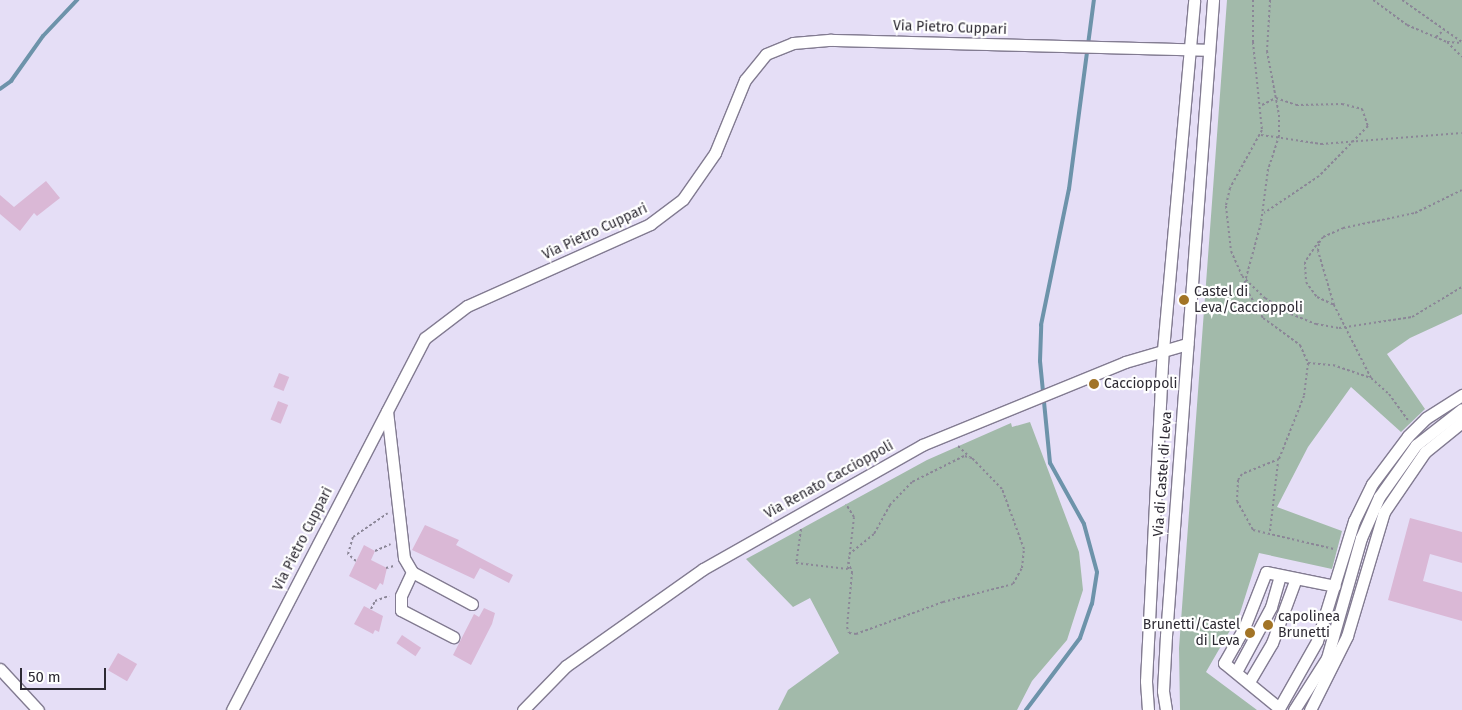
<!DOCTYPE html>
<style>
body{margin:0}
#map{position:relative;width:1462px;height:710px;overflow:hidden;background:#e5def6;font-family:"Fira Sans",sans-serif}
div>[style]{position:absolute}
[style*='--x']{left:calc(var(--x)*1px);top:calc(var(--y)*1px);width:calc(var(--w)*1px);rotate:calc(var(--a)*1deg)}
.green>*{inset:0;background:#a2baaa}
.stream>*{height:4px;margin:-2px;padding:0 2px;transform-origin:2px;border-radius:2px;background:#6d93aa}
.building>*{inset:0;background:#dab8d6;transform-origin:0 0}
.path>*{height:2px;margin-top:-1px;transform-origin:0;background:repeating-linear-gradient(90deg,#8b8697 0 2.5px,transparent 0 5px)}
.roads{filter:drop-shadow(1px 0 #827b91) drop-shadow(-1px 0 #827b91) drop-shadow(0 1px #827b91) drop-shadow(0 -1px #827b91)}
.minor>*{height:11px;margin:-5.5px;padding:0 5.5px;transform-origin:5.5px;border-radius:5.5px;background:#fff}
.dots>*{width:14px;height:14px;translate:-50% -50%;box-sizing:border-box;border:2px solid #fff;border-radius:50%}
span{translate:-50% -50%;white-space:nowrap;text-align:center;line-height:1.15;-webkit-text-stroke:4.5px #fff;paint-order:stroke}
.street-label{font-size:14px;color:#2d2a33}
.poi-label{font-size:14px;color:#2d2a33}
.left{translate:0 -50%;text-align:left}
.right{translate:-100% -50%;text-align:right}
.scale{position:absolute;left:20px;top:668px;width:86px;height:22px;box-sizing:border-box;border:2px solid #2d2a33;border-top:0;padding-left:6px;font-size:15px;line-height:18px;white-space:nowrap;color:#2d2a33;-webkit-text-stroke:4px #fff;paint-order:stroke}
</style>
<div id="map">
<div class="green">
<div style="clip-path:polygon(1227px 0,1462px 0,1462px 314px,1410px 338px,1387px 354px,1425px 409px,1401px 432px,1351px 387px,1308px 447px,1277px 507px,1342px 531px,1332px 569px,1259px 553px,1240px 613px,1206px 672px,1257px 710px,1180px 710px,1179px 648px)"></div>
<div style="clip-path:polygon(1030px 422px,1079px 552px,1083px 590px,1067px 640px,1032px 681px,1017px 710px,778px 710px,788px 690px,839px 653px,810px 598px,793px 607px,746px 559px,927px 460px,1011px 423px,1012px 427px)"></div>
</div>
<div class="stream">
<div style="--x:0;--y:89;--w:14;--a:-36"></div>
<div style="--x:11;--y:81;--w:55;--a:-54.6"></div>
<div style="--x:43;--y:36;--w:50;--a:-46.6"></div>
<div style="--x:1026;--y:710;--w:90;--a:-53.1"></div>
<div style="--x:1080;--y:638;--w:36;--a:-71"></div>
<div style="--x:1092;--y:604;--w:32;--a:-81"></div>
<div style="--x:1097;--y:572;--w:50;--a:-105.2"></div>
<div style="--x:1084;--y:524;--w:70;--a:-119.1"></div>
<div style="--x:1050;--y:463;--w:102;--a:-95.6"></div>
<div style="--x:1040;--y:361;--w:36;--a:-88"></div>
<div style="--x:1041;--y:325;--w:139;--a:-78.4"></div>
<div style="--x:1069;--y:189;--w:191;--a:-82.5"></div>
</div>
<div class="building">
<div style="clip-path:polygon(46px 181px,60px 198px,37px 216px,34px 213px,20px 231px,0 214px,0 195px,14px 207px)"></div>
<div style="left:279px;top:373px;width:11px;height:15px;rotate:22deg"></div>
<div style="left:278px;top:401px;width:11px;height:20px;rotate:22deg"></div>
<div style="clip-path:polygon(1410px 518px,1462px 532px,1462px 563px,1430px 554px,1423px 581px,1462px 592px,1462px 621px,1388px 600px)"></div>
<div style="clip-path:polygon(425px 525px,459px 540px,456px 545px,513px 575px,509px 583px,480px 568px,474px 579px,412px 550px)"></div>
<div style="clip-path:polygon(364px 545px,375px 551px,371px 560px,387px 568px,383px 585px,380px 583px,376px 590px,349px 576px)"></div>
<div style="clip-path:polygon(364px 606px,383px 616px,379px 632px,375px 630px,373px 634px,354px 624px)"></div>
<div style="clip-path:polygon(484px 608px,495px 613px,492px 624px,471px 665px,453px 655px,474px 614px,479px 617px)"></div>
<div style="left:402px;top:635px;width:23px;height:10px;rotate:34deg"></div>
<div style="left:118px;top:653px;width:22px;height:20px;rotate:30deg"></div>
</div>
<div class="path">
<div style="--x:1253;--y:0;--w:42;--a:90"></div>
<div style="--x:1253;--y:42;--w:88;--a:84.2"></div>
<div style="--x:1262;--y:130;--w:66;--a:118.9"></div>
<div style="--x:1230;--y:188;--w:18;--a:103"></div>
<div style="--x:1226;--y:206;--w:45;--a:83.7"></div>
<div style="--x:1231;--y:251;--w:27;--a:66"></div>
<div style="--x:1242;--y:276;--w:32;--a:44"></div>
<div style="--x:1265;--y:298;--w:31;--a:32"></div>
<div style="--x:1291;--y:314;--w:27;--a:22"></div>
<div style="--x:1316;--y:324;--w:23;--a:10"></div>
<div style="--x:1339;--y:328;--w:74;--a:-8.6"></div>
<div style="--x:1412;--y:317;--w:58;--a:-31"></div>
<div style="--x:1270;--y:0;--w:51;--a:93.4"></div>
<div style="--x:1267;--y:51;--w:65;--a:79.4"></div>
<div style="--x:1279;--y:115;--w:21;--a:90"></div>
<div style="--x:1279;--y:136;--w:35;--a:108"></div>
<div style="--x:1268;--y:169;--w:54;--a:97.4"></div>
<div style="--x:1261;--y:223;--w:64;--a:105.3"></div>
<div style="--x:1244;--y:285;--w:38;--a:60"></div>
<div style="--x:1263;--y:318;--w:46;--a:36.1"></div>
<div style="--x:1300;--y:345;--w:20;--a:66"></div>
<div style="--x:1308;--y:363;--w:25;--a:5"></div>
<div style="--x:1333;--y:365;--w:40;--a:18.9"></div>
<div style="--x:1371;--y:378;--w:24;--a:42"></div>
<div style="--x:1389;--y:394;--w:32;--a:54"></div>
<div style="--x:1373;--y:0;--w:42;--a:36.3"></div>
<div style="--x:1407;--y:25;--w:43;--a:23"></div>
<div style="--x:1447;--y:42;--w:15;--a:4"></div>
<div style="--x:1402;--y:0;--w:73;--a:35"></div>
<div style="--x:1436;--y:37;--w:9;--a:-41"></div>
<div style="--x:1447;--y:42;--w:21;--a:45"></div>
<div style="--x:1262;--y:105;--w:16;--a:-27"></div>
<div style="--x:1276;--y:98;--w:21;--a:19"></div>
<div style="--x:1296;--y:105;--w:46;--a:-1.2"></div>
<div style="--x:1342;--y:104;--w:21;--a:14"></div>
<div style="--x:1362;--y:109;--w:18;--a:71"></div>
<div style="--x:1368;--y:126;--w:70;--a:134.4"></div>
<div style="--x:1319;--y:176;--w:66;--a:146.1"></div>
<div style="--x:1261;--y:135;--w:61;--a:8.5"></div>
<div style="--x:1321;--y:144;--w:141;--a:-4.5"></div>
<div style="--x:1319;--y:241;--w:25;--a:124"></div>
<div style="--x:1305;--y:262;--w:20;--a:87"></div>
<div style="--x:1306;--y:282;--w:19;--a:54"></div>
<div style="--x:1317;--y:297;--w:19;--a:25"></div>
<div style="--x:1308;--y:363;--w:33;--a:97"></div>
<div style="--x:1304;--y:396;--w:68;--a:111.6"></div>
<div style="--x:1279;--y:459;--w:40;--a:158"></div>
<div style="--x:1242;--y:474;--w:7;--a:124"></div>
<div style="--x:1238;--y:480;--w:21;--a:93"></div>
<div style="--x:1237;--y:501;--w:33;--a:61"></div>
<div style="--x:1253;--y:530;--w:83;--a:13.2"></div>
<div style="--x:1371;--y:378;--w:82;--a:-116.9"></div>
<div style="--x:1334;--y:305;--w:56;--a:-106.5"></div>
<div style="--x:1318;--y:251;--w:8;--a:-83"></div>
<div style="--x:1319;--y:243;--w:7;--a:-56"></div>
<div style="--x:1323;--y:237;--w:22;--a:-24"></div>
<div style="--x:1343;--y:228;--w:74;--a:-11.8"></div>
<div style="--x:1415;--y:213;--w:52;--a:-26.1"></div>
<div style="--x:958;--y:446;--w:16;--a:43"></div>
<div style="--x:801;--y:529;--w:34;--a:98"></div>
<div style="--x:796;--y:563;--w:52;--a:6.6"></div>
<div style="--x:848;--y:569;--w:52;--a:-83.4"></div>
<div style="--x:854;--y:517;--w:15;--a:-122"></div>
<div style="--x:1270;--y:531;--w:69;--a:-83.4"></div>
<div style="--x:375;--y:551;--w:17;--a:-24"></div>
<div style="--x:356;--y:561;--w:11;--a:-139"></div>
<div style="--x:348;--y:554;--w:18;--a:-74"></div>
<div style="--x:353;--y:537;--w:42;--a:-34.4"></div>
<div style="--x:848;--y:562;--w:11;--a:68"></div>
<div style="--x:852;--y:572;--w:55;--a:95.2"></div>
<div style="--x:847;--y:627;--w:6;--a:72"></div>
<div style="--x:849;--y:633;--w:7;--a:8"></div>
<div style="--x:856;--y:634;--w:93;--a:-20.2"></div>
<div style="--x:943;--y:602;--w:72;--a:-14.4"></div>
<div style="--x:1013;--y:584;--w:18;--a:-61"></div>
<div style="--x:1022;--y:568;--w:19;--a:-84"></div>
<div style="--x:1024;--y:549;--w:64;--a:-110.1"></div>
<div style="--x:1002;--y:489;--w:43;--a:-134.1"></div>
<div style="--x:972;--y:458;--w:8;--a:-166"></div>
<div style="--x:964;--y:456;--w:58;--a:153.4"></div>
<div style="--x:912;--y:482;--w:32;--a:134"></div>
<div style="--x:890;--y:505;--w:33;--a:119"></div>
<div style="--x:874;--y:534;--w:32;--a:141"></div>
<div style="--x:386;--y:568;--w:8;--a:-14"></div>
<div style="--x:371;--y:609;--w:9;--a:-63"></div>
<div style="--x:375;--y:601;--w:15;--a:-20"></div>
</div>
<div class="roads">
<div class="minor">
<div style="--x:387;--y:411;--w:148;--a:83.4"></div>
<div style="--x:404;--y:558;--w:16;--a:60"></div>
<div style="--x:412;--y:572;--w:68;--a:28.1"></div>
<div style="--x:412;--y:572;--w:26;--a:115"></div>
<div style="--x:401;--y:596;--w:14;--a:90"></div>
<div style="--x:401;--y:610;--w:59;--a:27.4"></div>
<div style="--x:0;--y:669;--w:56;--a:47.2"></div>
<div style="--x:1236;--y:672;--w:74;--a:-61.7"></div>
<div style="--x:1271;--y:607;--w:33;--a:-74"></div>
<div style="--x:1249;--y:682;--w:45;--a:-59.5"></div>
<div style="--x:1272;--y:643;--w:69;--a:-69.7"></div>
<div style="--x:1279;--y:708;--w:71;--a:-140.7"></div>
<div style="--x:1224;--y:663;--w:40;--a:-60.3"></div>
<div style="--x:1244;--y:628;--w:60;--a:-68.6"></div>
<div style="--x:1266;--y:572;--w:70;--a:11.5"></div>
<div style="--x:232;--y:710;--w:419;--a:-62.6"></div>
<div style="--x:425;--y:338;--w:53;--a:-37.3"></div>
<div style="--x:467;--y:306;--w:201;--a:-24.1"></div>
<div style="--x:650;--y:224;--w:41;--a:-37.1"></div>
<div style="--x:683;--y:199;--w:56;--a:-55.2"></div>
<div style="--x:715;--y:153;--w:79;--a:-67.7"></div>
<div style="--x:745;--y:80;--w:33;--a:-51"></div>
<div style="--x:766;--y:54;--w:29;--a:-22"></div>
<div style="--x:793;--y:43;--w:38;--a:-5"></div>
<div style="--x:831;--y:40;--w:378;--a:1.5"></div>
<div style="--x:523;--y:710;--w:62;--a:-45.7"></div>
<div style="--x:566;--y:666;--w:168;--a:-35.3"></div>
<div style="--x:703;--y:569;--w:252;--a:-29.5"></div>
<div style="--x:922;--y:445;--w:219;--a:-22.2"></div>
<div style="--x:1125;--y:362;--w:65;--a:-16.2"></div>
<div style="--x:1148;--y:710;--w:29;--a:-94"></div>
<div style="--x:1146;--y:681;--w:331;--a:-87.1"></div>
<div style="--x:1163;--y:350;--w:351;--a:-84.9"></div>
<div style="--x:1166;--y:710;--w:19;--a:-99"></div>
<div style="--x:1163;--y:691;--w:55;--a:-86.9"></div>
<div style="--x:1166;--y:636;--w:638;--a:-85.77"></div>
<div style="--x:1278;--y:710;--w:79;--a:-60.5"></div>
<div style="--x:1317;--y:641;--w:126;--a:-72.9"></div>
<div style="--x:1354;--y:521;--w:41;--a:-64.1"></div>
<div style="--x:1372;--y:484;--w:60;--a:-53.1"></div>
<div style="--x:1408;--y:436;--w:25;--a:-45"></div>
<div style="--x:1426;--y:418;--w:43;--a:-32.6"></div>
<div style="--x:1294;--y:710;--w:62;--a:-57.6"></div>
<div style="--x:1327;--y:658;--w:125;--a:-74.2"></div>
<div style="--x:1361;--y:538;--w:45;--a:-66.3"></div>
<div style="--x:1379;--y:497;--w:64;--a:-54.6"></div>
<div style="--x:1416;--y:445;--w:58;--a:-38"></div>
<div style="--x:1310;--y:710;--w:83;--a:-63.4"></div>
<div style="--x:1347;--y:636;--w:129;--a:-73.4"></div>
<div style="--x:1384;--y:512;--w:73;--a:-55.7"></div>
<div style="--x:1425;--y:452;--w:48;--a:-39"></div>
</div>
</div>
<div class="dots">
<div style="left:1184px;top:300px;background:#a27426"></div>
<div style="left:1094px;top:384px;background:#a27426"></div>
<div style="left:1268px;top:625px;background:#a27426"></div>
<div style="left:1250px;top:633px;background:#a27426"></div>
</div>
<div class="street-label">
<span style="left:950px;top:28px;rotate:2deg">Via Pietro Cuppari</span>
<span style="left:595px;top:232px;rotate:-25deg">Via Pietro Cuppari</span>
<span style="left:1163px;top:474px;rotate:-86deg">Via di Castel di Leva</span>
<span style="left:829px;top:480px;rotate:-29deg">Via Renato Caccioppoli</span>
<span style="left:303px;top:539px;rotate:-63deg">Via Pietro Cuppari</span>
</div>
<div class="poi-label">
<span class="left" style="left:1194px;top:300px">Castel di<br>Leva/Caccioppoli</span>
<span class="left" style="left:1104px;top:384px">Caccioppoli</span>
<span class="left" style="left:1278px;top:625px">capolinea<br>Brunetti</span>
<span class="right" style="left:1240px;top:633px">Brunetti/Castel<br>di Leva</span>
</div>
<div class="scale">50 m</div>
</div>
